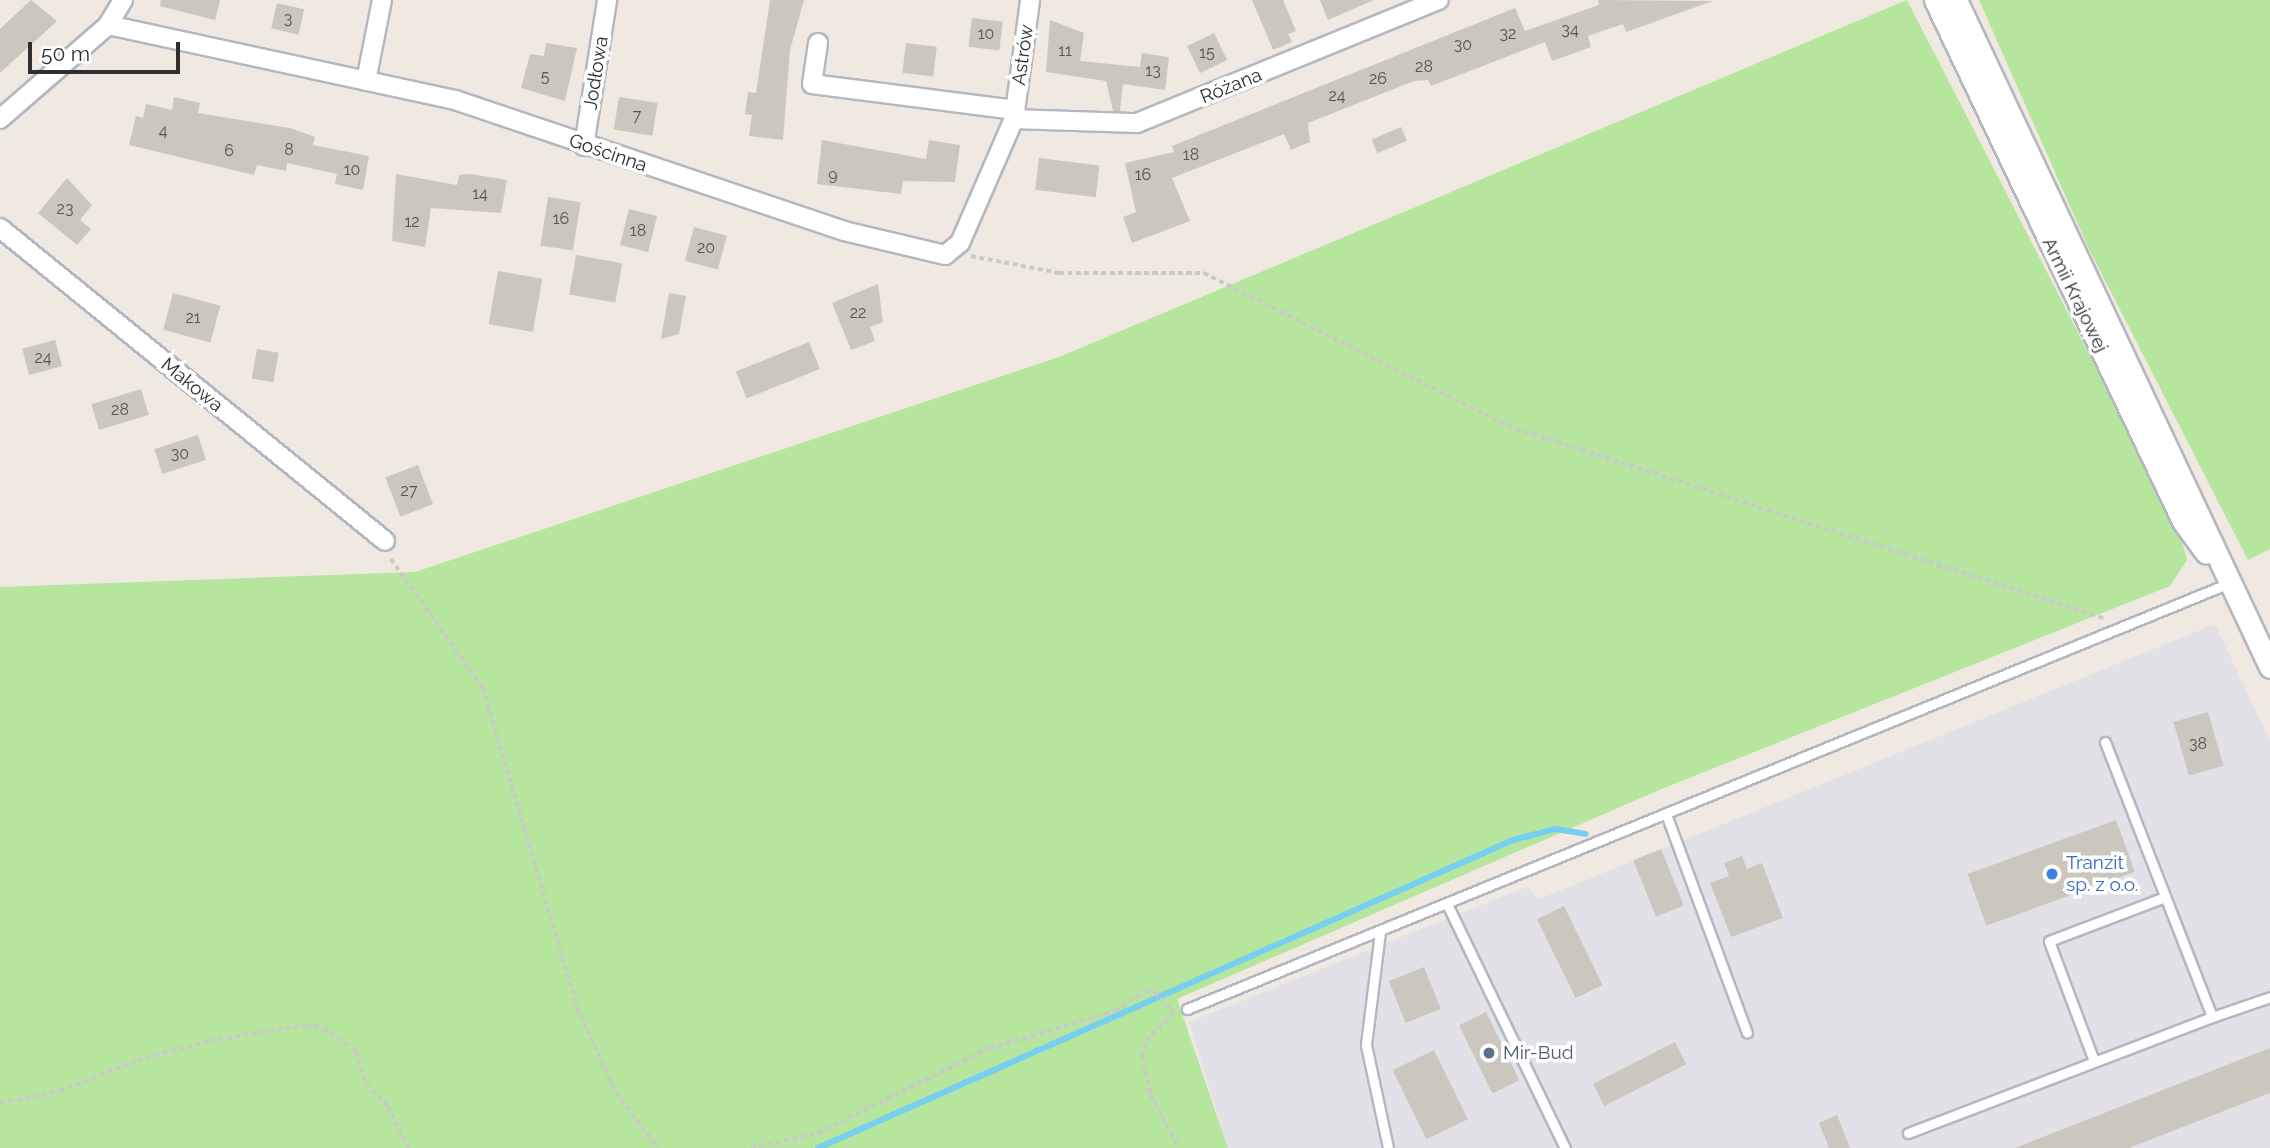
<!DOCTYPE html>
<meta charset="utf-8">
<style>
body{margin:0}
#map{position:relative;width:2270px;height:1148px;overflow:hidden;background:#efe9e1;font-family:Raleway,sans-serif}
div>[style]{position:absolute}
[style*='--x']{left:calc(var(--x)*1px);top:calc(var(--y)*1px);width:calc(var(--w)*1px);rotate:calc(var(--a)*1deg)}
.industrial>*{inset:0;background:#e3e1e8}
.green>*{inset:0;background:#b6e59e}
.stream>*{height:6px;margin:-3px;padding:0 3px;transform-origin:3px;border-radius:3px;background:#75cff0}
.building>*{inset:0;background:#cbc7bf;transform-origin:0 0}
.path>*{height:3.5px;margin-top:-1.75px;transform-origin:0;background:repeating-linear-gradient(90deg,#c9c9c9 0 5px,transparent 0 8.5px)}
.roads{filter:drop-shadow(2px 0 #b4b7c1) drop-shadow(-2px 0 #b4b7c1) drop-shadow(0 2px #b4b7c1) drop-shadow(0 -2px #b4b7c1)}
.service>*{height:9px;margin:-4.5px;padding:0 4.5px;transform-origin:4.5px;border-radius:4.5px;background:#fff}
.minor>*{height:18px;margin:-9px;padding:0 9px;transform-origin:9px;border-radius:9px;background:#fff}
.tertiary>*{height:21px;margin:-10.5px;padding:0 10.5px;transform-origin:10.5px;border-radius:10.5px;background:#fff}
.dots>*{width:19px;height:19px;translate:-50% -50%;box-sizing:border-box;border:4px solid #fff;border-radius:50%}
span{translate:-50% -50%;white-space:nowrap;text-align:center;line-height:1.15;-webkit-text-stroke:7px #fff;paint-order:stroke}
.number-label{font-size:16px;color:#555452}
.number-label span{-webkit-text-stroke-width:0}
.street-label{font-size:19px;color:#2e2e2e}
.shop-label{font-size:19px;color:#366cbe}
.left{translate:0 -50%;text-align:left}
.service-label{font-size:19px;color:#4e5e75}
.scale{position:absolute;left:28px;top:42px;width:152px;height:32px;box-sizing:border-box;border:4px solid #2e2e2e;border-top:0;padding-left:9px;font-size:21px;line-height:24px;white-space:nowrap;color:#2e2e2e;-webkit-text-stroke:5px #fff;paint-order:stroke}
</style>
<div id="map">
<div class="industrial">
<div style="clip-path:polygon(2215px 624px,2270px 741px,2270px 1148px,1228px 1148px,1189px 1022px,1529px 886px,1537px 900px)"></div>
</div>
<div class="green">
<div style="clip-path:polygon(1907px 0,2179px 529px,2187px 560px,2170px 586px,1664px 788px,1177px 999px,1228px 1148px,0 1148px,0 587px,415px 572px,1059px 357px)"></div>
<div style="clip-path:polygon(1979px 0,2270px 0,2270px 549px,2248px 560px,2088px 247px)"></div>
</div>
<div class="stream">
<div style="--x:818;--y:1148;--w:760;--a:-23.9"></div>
<div style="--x:1513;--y:840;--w:43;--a:-14.7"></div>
<div style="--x:1555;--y:829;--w:31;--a:9"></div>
</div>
<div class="building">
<div style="clip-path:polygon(31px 0,57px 21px,0 73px,0 29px)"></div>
<div style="clip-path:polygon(161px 0,220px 0,215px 20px,160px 6px)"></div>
<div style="clip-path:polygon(770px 0,804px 0,790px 50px,783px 140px,749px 136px,752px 115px,745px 114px,748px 92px,756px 93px)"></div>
<div style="clip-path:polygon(1252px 0,1283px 0,1296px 31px,1288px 34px,1292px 42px,1273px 50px)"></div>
<div style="clip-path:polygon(1320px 0,1374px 0,1328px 20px)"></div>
<div style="clip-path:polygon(1598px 0,1713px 1px,1626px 32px,1623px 24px,1588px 36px,1591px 47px,1552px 61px,1545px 42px,1431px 86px,1428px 80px,1414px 81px,1308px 123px,1310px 142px,1291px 150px,1284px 134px,1172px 178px,1190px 221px,1132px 243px,1123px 217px,1136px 212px,1125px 163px,1174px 152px,1172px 146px,1515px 8px,1525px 31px,1599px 5px)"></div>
<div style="left:277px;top:3px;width:28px;height:26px;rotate:13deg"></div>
<div style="left:972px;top:18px;width:31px;height:29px;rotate:7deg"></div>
<div style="clip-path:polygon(1050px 20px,1084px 33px,1080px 61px,1140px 67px,1142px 53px,1169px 57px,1165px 90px,1123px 84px,1120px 111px,1113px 111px,1106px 81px,1046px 72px)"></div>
<div style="left:1214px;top:33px;width:30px;height:30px;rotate:64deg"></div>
<div style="clip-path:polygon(546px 43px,577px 48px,565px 101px,521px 88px,530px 54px,544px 56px)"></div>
<div style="left:906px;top:43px;width:31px;height:30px;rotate:7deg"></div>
<div style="clip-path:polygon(174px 97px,200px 103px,198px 113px,290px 128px,315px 137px,313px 145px,369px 156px,363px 190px,335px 184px,337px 174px,287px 163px,286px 171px,257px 165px,254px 175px,129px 145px,136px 116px,143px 118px,146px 104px,172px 110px)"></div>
<div style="left:619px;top:97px;width:39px;height:33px;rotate:9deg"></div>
<div style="left:1401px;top:127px;width:15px;height:32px;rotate:67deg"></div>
<div style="clip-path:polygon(822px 140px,926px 159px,929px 140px,960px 145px,955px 182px,903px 181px,901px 194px,817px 184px)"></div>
<div style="left:1039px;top:158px;width:61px;height:32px;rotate:7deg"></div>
<div style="clip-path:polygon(396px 174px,457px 185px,459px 175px,471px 174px,507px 180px,501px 213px,431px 208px,425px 247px,392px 241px)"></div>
<div style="clip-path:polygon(67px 178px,92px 205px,80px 220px,91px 229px,77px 245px,38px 213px)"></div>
<div style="left:548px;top:197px;width:33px;height:49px;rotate:9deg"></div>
<div style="left:629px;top:209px;width:29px;height:37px;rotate:14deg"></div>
<div style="left:694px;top:227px;width:34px;height:35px;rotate:15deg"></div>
<div style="left:576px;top:255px;width:47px;height:40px;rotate:10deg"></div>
<div style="left:498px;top:271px;width:45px;height:54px;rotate:10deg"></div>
<div style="clip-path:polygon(878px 284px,883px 322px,870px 327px,875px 341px,851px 350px,832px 303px)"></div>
<div style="left:173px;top:293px;width:49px;height:38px;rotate:15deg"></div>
<div style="clip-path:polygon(669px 293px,686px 296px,679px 334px,661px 339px)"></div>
<div style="left:55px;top:340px;width:27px;height:34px;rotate:75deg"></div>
<div style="left:809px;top:342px;width:29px;height:79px;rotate:68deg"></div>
<div style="left:257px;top:349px;width:22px;height:30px;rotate:10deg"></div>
<div style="left:141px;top:389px;width:27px;height:52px;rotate:73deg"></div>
<div style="left:198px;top:435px;width:26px;height:46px;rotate:72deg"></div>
<div style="left:418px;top:465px;width:42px;height:35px;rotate:69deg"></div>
<div style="left:2208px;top:712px;width:56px;height:36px;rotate:74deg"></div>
<div style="left:2116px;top:820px;width:55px;height:158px;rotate:70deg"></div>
<div style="left:1661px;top:849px;width:61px;height:30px;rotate:68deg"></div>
<div style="clip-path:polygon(1742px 856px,1747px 869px,1762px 863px,1783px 918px,1731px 937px,1710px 883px,1729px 876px,1724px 863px)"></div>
<div style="left:1564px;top:906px;width:88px;height:30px;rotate:64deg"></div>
<div style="left:1424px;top:967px;width:45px;height:38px;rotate:68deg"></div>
<div style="left:1486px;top:1012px;width:76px;height:30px;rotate:64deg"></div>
<div style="left:1675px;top:1042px;width:25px;height:92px;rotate:63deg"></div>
<div style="clip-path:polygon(2270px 1048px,2270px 1093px,2129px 1148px,2015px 1148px)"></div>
<div style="left:1434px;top:1050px;width:77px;height:46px;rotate:64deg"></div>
<div style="clip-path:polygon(1837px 1115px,1850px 1148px,1829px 1148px,1819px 1123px)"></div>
</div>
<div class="path">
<div style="--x:971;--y:256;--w:90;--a:10.9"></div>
<div style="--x:1059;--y:273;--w:145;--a:0"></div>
<div style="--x:1204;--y:273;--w:340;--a:26.7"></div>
<div style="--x:1508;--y:426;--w:628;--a:17.89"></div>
<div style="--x:391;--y:559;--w:158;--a:54.5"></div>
<div style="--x:483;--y:688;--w:333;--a:73.6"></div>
<div style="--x:577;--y:1007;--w:94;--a:65.6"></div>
<div style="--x:616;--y:1093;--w:69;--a:52.6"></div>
<div style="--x:1174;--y:1014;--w:33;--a:136"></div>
<div style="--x:1150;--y:1037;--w:20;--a:114"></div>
<div style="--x:1142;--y:1055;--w:41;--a:77.3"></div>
<div style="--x:1151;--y:1095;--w:60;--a:62.2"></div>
<div style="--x:0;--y:1103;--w:61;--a:-11.3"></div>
<div style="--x:60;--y:1091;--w:84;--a:-21.7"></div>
<div style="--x:138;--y:1060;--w:74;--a:-14.8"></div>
<div style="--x:210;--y:1041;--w:97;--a:-9.5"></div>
<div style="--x:306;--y:1025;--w:18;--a:9"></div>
<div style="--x:324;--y:1028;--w:39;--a:36"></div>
<div style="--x:356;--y:1051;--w:34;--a:73"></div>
<div style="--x:366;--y:1084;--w:31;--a:45"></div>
<div style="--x:388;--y:1106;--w:47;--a:63.4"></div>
<div style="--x:751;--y:1148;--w:69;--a:-12.6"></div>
<div style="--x:818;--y:1133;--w:192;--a:-26.3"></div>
<div style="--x:990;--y:1048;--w:130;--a:-16.5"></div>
<div style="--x:1115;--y:1011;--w:36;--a:-34"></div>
<div style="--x:1145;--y:991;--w:10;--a:6"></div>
<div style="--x:1155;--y:992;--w:28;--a:46"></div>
</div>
<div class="roads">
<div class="service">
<div style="--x:2105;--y:742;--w:295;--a:68.7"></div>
<div style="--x:2212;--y:1017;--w:61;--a:-19"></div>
<div style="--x:1666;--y:814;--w:233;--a:69.7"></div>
<div style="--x:1447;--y:904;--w:271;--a:64.2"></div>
<div style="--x:1380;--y:932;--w:114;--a:97.1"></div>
<div style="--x:1366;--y:1045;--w:105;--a:77.9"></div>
<div style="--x:1187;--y:1009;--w:1123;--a:-22.23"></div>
<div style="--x:2094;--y:1061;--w:128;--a:-110.6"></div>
<div style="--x:2049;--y:941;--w:124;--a:-20.8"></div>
<div style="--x:1908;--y:1133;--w:325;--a:-20.9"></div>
</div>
<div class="minor">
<div style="--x:108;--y:25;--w:355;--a:12.2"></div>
<div style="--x:455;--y:100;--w:410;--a:18.6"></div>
<div style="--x:844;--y:231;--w:104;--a:13.4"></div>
<div style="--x:945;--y:255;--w:19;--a:-39"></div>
<div style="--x:960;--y:243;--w:135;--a:-66.5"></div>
<div style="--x:1014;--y:119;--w:120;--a:-82.3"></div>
<div style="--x:818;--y:43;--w:41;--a:98.3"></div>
<div style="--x:812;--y:84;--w:205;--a:7.3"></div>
<div style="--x:366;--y:81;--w:83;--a:-78.8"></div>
<div style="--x:0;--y:119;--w:143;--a:-41"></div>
<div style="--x:108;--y:25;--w:29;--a:-59"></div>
<div style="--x:1014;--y:119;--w:123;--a:1.9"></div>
<div style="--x:1137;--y:123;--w:326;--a:-22.2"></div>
<div style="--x:584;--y:146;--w:148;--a:-81"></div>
<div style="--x:0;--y:228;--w:496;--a:39.1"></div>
</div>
<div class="tertiary">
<div style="--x:1935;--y:0;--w:577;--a:64.55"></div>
<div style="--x:2183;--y:521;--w:39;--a:54"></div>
<div style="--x:1956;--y:0;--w:737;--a:64.79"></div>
</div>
</div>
<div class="dots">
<div style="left:2052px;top:874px;background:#3f7fe0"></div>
<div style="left:1489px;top:1053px;background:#5c6f8a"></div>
</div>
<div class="number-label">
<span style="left:288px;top:19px">3</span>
<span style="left:1570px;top:30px">34</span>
<span style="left:986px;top:34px">10</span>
<span style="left:1508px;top:34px">32</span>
<span style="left:1463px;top:45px">30</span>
<span style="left:1065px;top:51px">11</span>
<span style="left:1207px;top:53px">15</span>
<span style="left:1424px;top:67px">28</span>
<span style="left:1153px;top:71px">13</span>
<span style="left:545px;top:77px">5</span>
<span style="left:1378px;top:79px">26</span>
<span style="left:1337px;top:96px">24</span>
<span style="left:637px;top:116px">7</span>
<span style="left:163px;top:131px">4</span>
<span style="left:289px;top:150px">8</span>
<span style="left:229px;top:151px">6</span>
<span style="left:1191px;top:155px">18</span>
<span style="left:352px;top:170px">10</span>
<span style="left:833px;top:175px">9</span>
<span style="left:1143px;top:175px">16</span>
<span style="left:480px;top:194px">14</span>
<span style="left:65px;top:209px">23</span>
<span style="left:561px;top:219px">16</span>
<span style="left:412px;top:222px">12</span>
<span style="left:638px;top:231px">18</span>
<span style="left:706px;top:248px">20</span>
<span style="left:858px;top:313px">22</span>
<span style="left:193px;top:318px">21</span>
<span style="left:43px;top:358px">24</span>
<span style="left:120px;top:410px">28</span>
<span style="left:180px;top:454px">30</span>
<span style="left:409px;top:491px">27</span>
<span style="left:2198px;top:744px">38</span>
</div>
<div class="street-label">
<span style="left:1023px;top:55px;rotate:-82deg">Astrów</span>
<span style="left:596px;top:73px;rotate:-81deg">Jodłowa</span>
<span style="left:1231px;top:86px;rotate:-22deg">Różana</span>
<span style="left:608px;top:153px;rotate:19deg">Gościnna</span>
<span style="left:2075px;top:295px;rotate:64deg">Armii Krajowej</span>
<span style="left:192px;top:385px;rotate:39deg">Makowa</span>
</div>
<div class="shop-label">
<span class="left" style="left:2066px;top:874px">Tranzit<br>sp. z o.o.</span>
</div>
<div class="service-label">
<span class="left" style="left:1503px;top:1053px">Mir-Bud</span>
</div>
<div class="scale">50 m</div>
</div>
